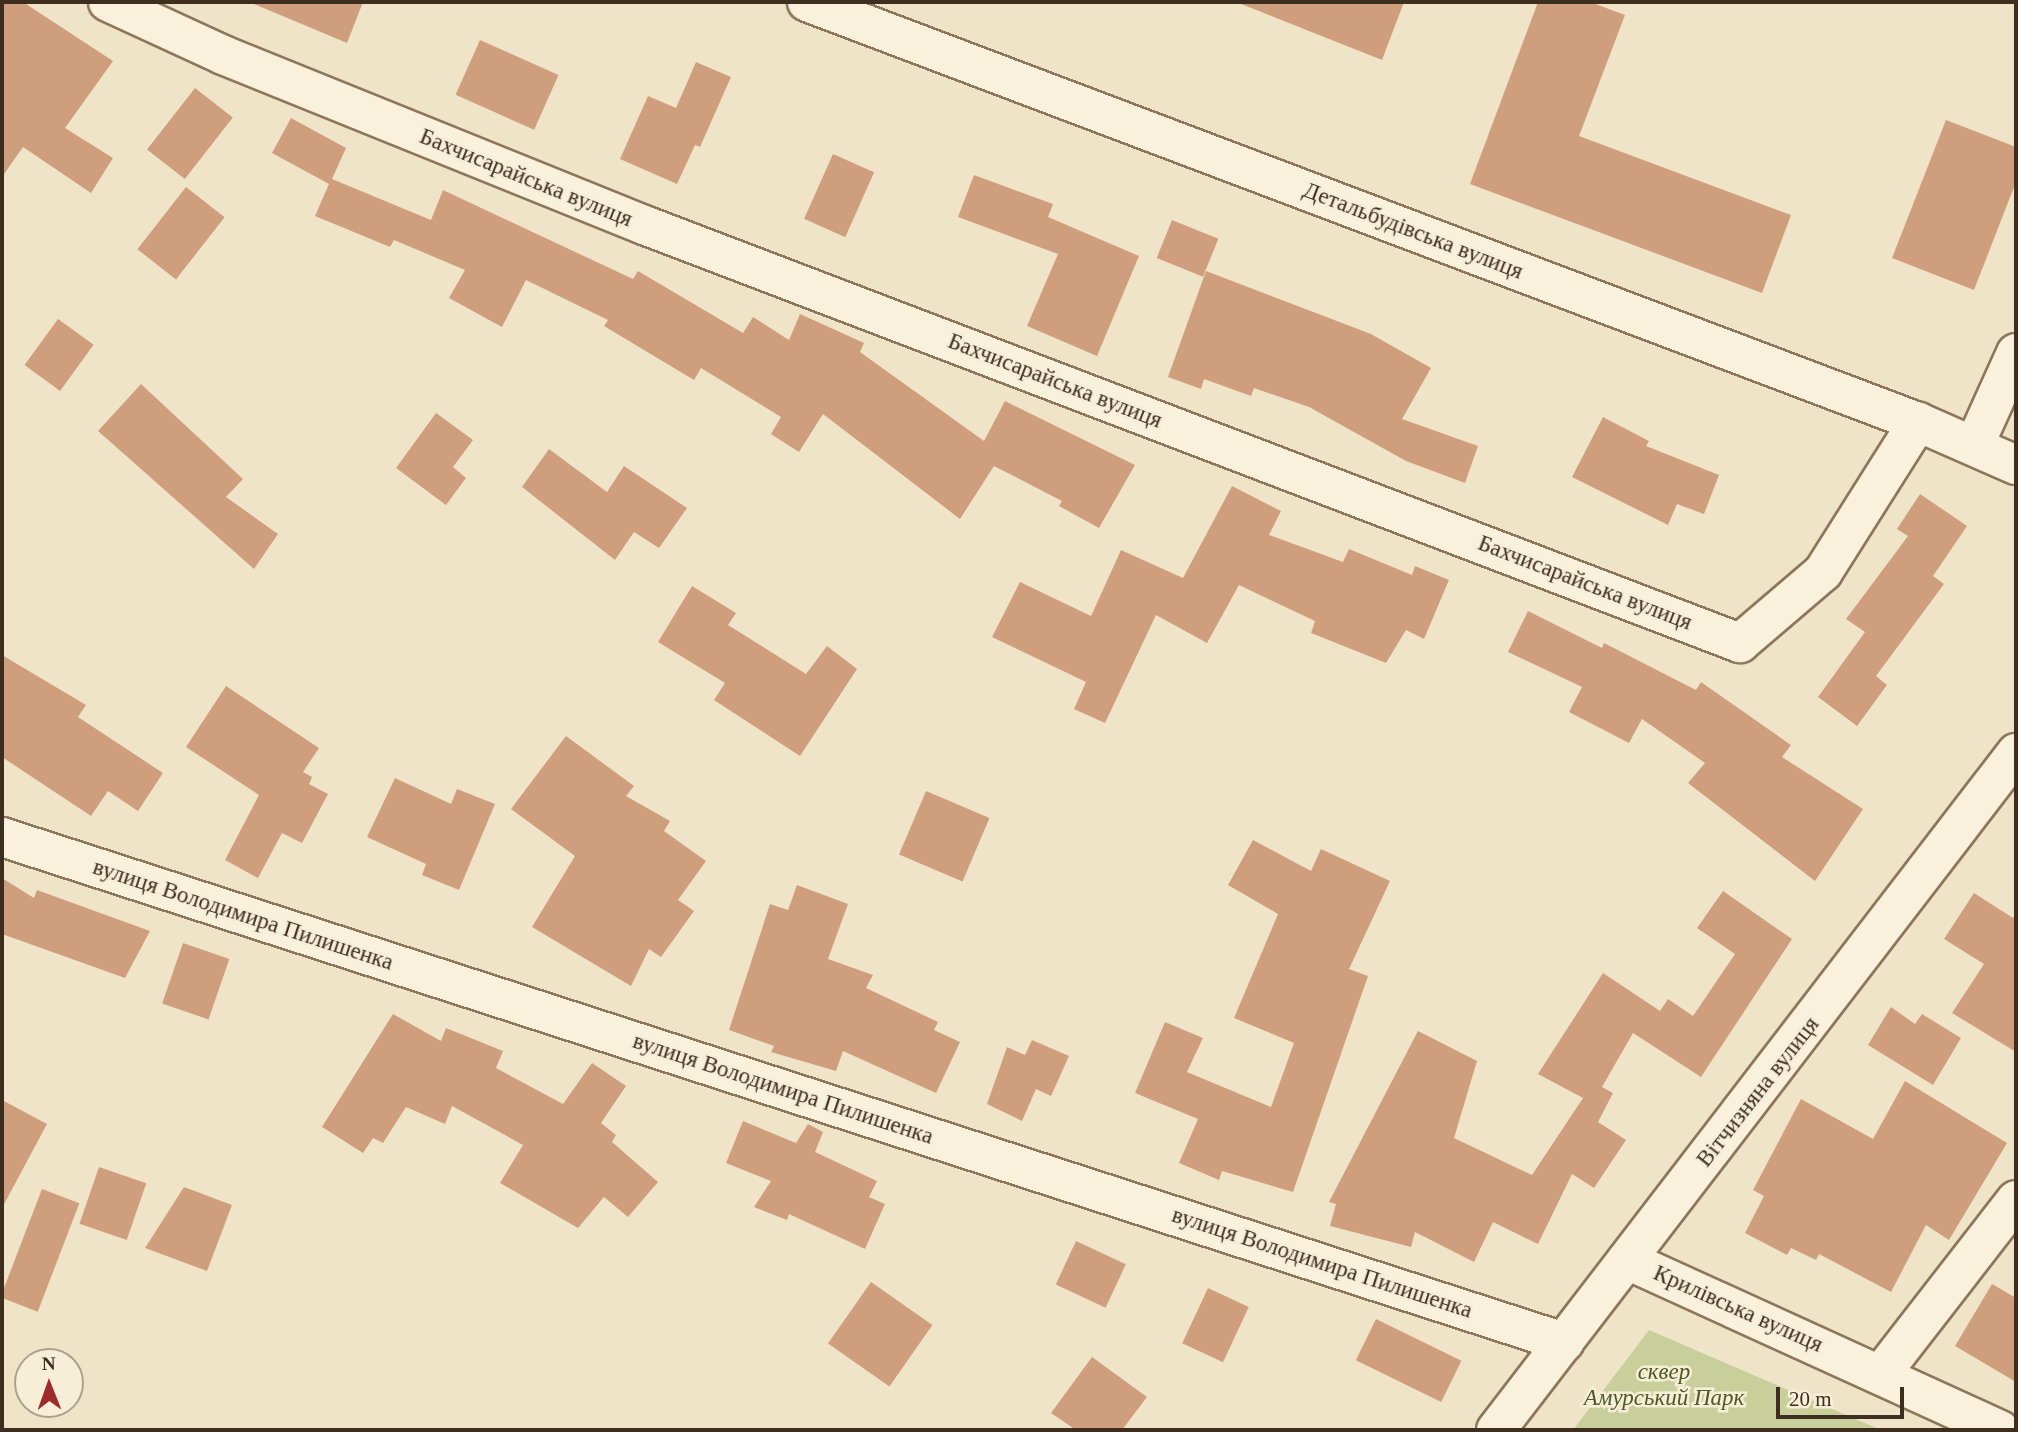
<!DOCTYPE html>
<meta charset="utf-8">
<style>
body{margin:0}
#map{position:relative;width:2018px;height:1432px;overflow:hidden;background:#f0e4c8;font-family:Georgia,serif}
div>[style]{position:absolute}
[style*='--x']{left:calc(var(--x)*1px);top:calc(var(--y)*1px);width:calc(var(--w)*1px);rotate:calc(var(--a)*1deg)}
.green>*{inset:0;background:#c9cf9b}
.building>*{inset:0;background:#cf9f7d;transform-origin:0 0}
.roads{filter:drop-shadow(2px 0 #8d765c) drop-shadow(-2px 0 #8d765c) drop-shadow(0 2px #8d765c) drop-shadow(0 -2px #8d765c)}
.street>*{height:38px;margin:-19px;padding:0 19px;transform-origin:19px;border-radius:19px;background:#faf1dc}
.secondary>*{height:38px;margin:-19px;padding:0 19px;transform-origin:19px;border-radius:19px;background:#faf1dc}
span{translate:-50% -50%;white-space:nowrap;text-align:center;line-height:1.15;-webkit-text-stroke:5px #f7eed8;paint-order:stroke}
.street-label{font-size:23px;color:#3d2e20}
.park-label{font-size:23px;color:#4d5a26;font-style:italic}
.frame{position:absolute;inset:0;border:4px solid #3d2e20;pointer-events:none}
.north{position:absolute;left:14px;top:1348px;width:70px;height:70px;box-sizing:border-box;background:#f7eed8;border:2px solid #ada18e;border-radius:50%;rotate:359deg;font-size:19px;font-weight:700;line-height:28px;text-align:center;color:#3d2e20}
.north::after{content:'';display:block;margin:auto;width:24px;height:32px;background:#9e2a2b;clip-path:polygon(50% 0,100% 100%,50% 72%,0 100%)}
.scale{position:absolute;left:1776px;top:1387px;width:128px;height:32px;box-sizing:border-box;border:4px solid #3d2e20;border-top:0;padding-left:9px;font-size:21px;line-height:24px;white-space:nowrap;color:#3d2e20;-webkit-text-stroke:5px #f7eed8;paint-order:stroke}
</style>
<div id="map">
<div class="green">
<div style="clip-path:polygon(1649px 1330px,1881px 1430px,1573px 1430px)"></div>
</div>
<div class="building">
<div style="clip-path:polygon(2px 2px,23px 2px,113px 61px,65px 128px,113px 158px,91px 193px,23px 147px,2px 177px)"></div>
<div style="clip-path:polygon(249px 2px,363px 2px,347px 43px)"></div>
<div style="clip-path:polygon(1236px 2px,1404px 2px,1382px 60px)"></div>
<div style="clip-path:polygon(1538px 2px,1590px 2px,1625px 15px,1579px 136px,1791px 215px,1762px 293px,1470px 184px)"></div>
<div style="left:480px;top:40px;width:86px;height:60px;rotate:24deg"></div>
<div style="clip-path:polygon(696px 62px,731px 77px,700px 147px,695px 145px,677px 184px,620px 159px,648px 96px,676px 108px)"></div>
<div style="left:195px;top:88px;width:48px;height:78px;rotate:38deg"></div>
<div style="clip-path:polygon(291px 118px,346px 148px,332px 179px,431px 220px,443px 190px,633px 279px,638px 271px,743px 333px,753px 317px,789px 340px,800px 314px,864px 343px,860px 352px,984px 441px,1005px 401px,1135px 465px,1099px 528px,1059px 506px,1062px 501px,994px 466px,960px 519px,823px 414px,799px 452px,771px 434px,781px 417px,701px 368px,694px 380px,604px 326px,608px 320px,526px 280px,502px 327px,449px 298px,465px 270px,394px 240px,390px 247px,315px 216px,329px 184px,272px 153px)"></div>
<div style="clip-path:polygon(1946px 120px,2016px 147px,2016px 182px,1974px 290px,1892px 258px)"></div>
<div style="left:833px;top:154px;width:45px;height:71px;rotate:24deg"></div>
<div style="clip-path:polygon(974px 175px,1053px 204px,1048px 217px,1139px 256px,1097px 356px,1027px 326px,1058px 254px,958px 217px)"></div>
<div style="left:186px;top:187px;width:49px;height:79px;rotate:38deg"></div>
<div style="left:1172px;top:220px;width:50px;height:41px;rotate:22deg"></div>
<div style="clip-path:polygon(1206px 271px,1371px 334px,1431px 368px,1402px 419px,1478px 446px,1465px 483px,1406px 461px,1309px 407px,1254px 388px,1251px 396px,1204px 379px,1201px 389px,1168px 377px)"></div>
<div style="left:58px;top:319px;width:44px;height:57px;rotate:36deg"></div>
<div style="clip-path:polygon(141px 384px,243px 479px,226px 497px,278px 534px,254px 569px,98px 431px)"></div>
<div style="clip-path:polygon(436px 413px,473px 440px,453px 467px,466px 478px,446px 505px,396px 468px)"></div>
<div style="clip-path:polygon(1603px 417px,1649px 441px,1646px 446px,1719px 475px,1704px 514px,1677px 504px,1668px 525px,1572px 477px)"></div>
<div style="clip-path:polygon(549px 449px,607px 492px,624px 466px,687px 508px,659px 548px,634px 532px,615px 560px,522px 487px)"></div>
<div style="clip-path:polygon(1232px 486px,1281px 511px,1269px 535px,1343px 562px,1349px 549px,1412px 575px,1415px 566px,1449px 580px,1424px 639px,1406px 630px,1386px 663px,1311px 633px,1315px 621px,1239px 585px,1207px 643px,1156px 615px,1105px 723px,1074px 709px,1086px 682px,992px 637px,1020px 582px,1091px 616px,1121px 550px,1183px 578px)"></div>
<div style="clip-path:polygon(1920px 494px,1967px 526px,1933px 576px,1944px 584px,1876px 676px,1887px 685px,1857px 726px,1818px 697px,1865px 632px,1846px 619px,1908px 536px,1897px 529px)"></div>
<div style="clip-path:polygon(692px 586px,736px 613px,728px 625px,806px 674px,827px 646px,857px 669px,800px 756px,714px 700px,725px 683px,658px 642px)"></div>
<div style="clip-path:polygon(1528px 611px,1602px 648px,1604px 643px,1696px 690px,1701px 682px,1791px 745px,1782px 757px,1863px 809px,1815px 881px,1688px 783px,1705px 763px,1642px 719px,1629px 743px,1569px 712px,1582px 687px,1508px 652px)"></div>
<div style="clip-path:polygon(2px 655px,86px 705px,78px 717px,163px 773px,138px 811px,108px 791px,91px 816px,2px 757px)"></div>
<div style="clip-path:polygon(226px 686px,319px 748px,303px 772px,312px 777px,309px 784px,328px 794px,302px 843px,282px 833px,258px 878px,225px 860px,259px 795px,186px 747px)"></div>
<div style="clip-path:polygon(566px 736px,634px 786px,626px 796px,670px 821px,664px 831px,706px 861px,678px 900px,694px 911px,661px 957px,649px 949px,631px 986px,532px 927px,575px 856px,511px 809px)"></div>
<div style="clip-path:polygon(395px 778px,451px 804px,457px 789px,495px 804px,459px 890px,422px 875px,426px 864px,367px 837px)"></div>
<div style="left:926px;top:791px;width:69px;height:69px;rotate:23deg"></div>
<div style="clip-path:polygon(1253px 840px,1311px 871px,1321px 849px,1390px 881px,1349px 969px,1368px 976px,1293px 1192px,1222px 1171px,1219px 1180px,1179px 1163px,1198px 1119px,1135px 1093px,1165px 1022px,1203px 1038px,1187px 1072px,1271px 1107px,1294px 1043px,1234px 1018px,1278px 914px,1228px 885px)"></div>
<div style="clip-path:polygon(2px 878px,34px 898px,37px 890px,150px 931px,125px 978px,2px 934px)"></div>
<div style="clip-path:polygon(797px 885px,848px 904px,828px 959px,873px 975px,866px 988px,938px 1022px,934px 1030px,960px 1042px,936px 1093px,843px 1051px,836px 1071px,771px 1052px,774px 1046px,729px 1030px,770px 904px,788px 910px)"></div>
<div style="clip-path:polygon(1723px 891px,1792px 939px,1701px 1077px,1633px 1033px,1602px 1087px,1613px 1093px,1598px 1122px,1626px 1140px,1594px 1188px,1572px 1174px,1538px 1244px,1493px 1222px,1474px 1262px,1415px 1232px,1411px 1247px,1330px 1226px,1336px 1204px,1329px 1202px,1418px 1031px,1477px 1061px,1454px 1138px,1532px 1175px,1583px 1098px,1538px 1074px,1603px 973px,1660px 1011px,1668px 999px,1693px 1016px,1735px 954px,1697px 928px)"></div>
<div style="clip-path:polygon(1974px 893px,2013px 918px,2016px 913px,2016px 1052px,1952px 1013px,1984px 964px,1944px 939px)"></div>
<div style="left:183px;top:943px;width:49px;height:64px;rotate:19deg"></div>
<div style="clip-path:polygon(1891px 1007px,1915px 1024px,1922px 1014px,1961px 1038px,1933px 1085px,1868px 1045px)"></div>
<div style="clip-path:polygon(393px 1014px,441px 1041px,446px 1028px,503px 1051px,496px 1068px,563px 1104px,592px 1063px,626px 1086px,601px 1123px,616px 1135px,612px 1142px,658px 1182px,628px 1217px,604px 1197px,578px 1228px,500px 1183px,523px 1145px,452px 1106px,445px 1124px,406px 1107px,383px 1143px,373px 1138px,363px 1153px,322px 1127px)"></div>
<div style="clip-path:polygon(1032px 1040px,1069px 1056px,1051px 1096px,1036px 1089px,1022px 1121px,987px 1104px,1007px 1047px,1025px 1055px)"></div>
<div style="clip-path:polygon(1905px 1081px,2007px 1143px,1949px 1240px,1926px 1225px,1891px 1292px,1819px 1254px,1816px 1260px,1791px 1248px,1787px 1255px,1745px 1233px,1764px 1196px,1753px 1190px,1801px 1099px,1873px 1139px)"></div>
<div style="clip-path:polygon(2px 1100px,47px 1124px,2px 1208px)"></div>
<div style="clip-path:polygon(743px 1121px,796px 1143px,808px 1124px,823px 1132px,815px 1152px,877px 1181px,869px 1197px,885px 1204px,865px 1249px,789px 1214px,787px 1220px,754px 1207px,771px 1181px,726px 1163px)"></div>
<div style="left:99px;top:1167px;width:50px;height:60px;rotate:19deg"></div>
<div style="clip-path:polygon(184px 1187px,232px 1205px,207px 1271px,145px 1248px)"></div>
<div style="left:42px;top:1189px;width:40px;height:116px;rotate:21deg"></div>
<div style="left:1076px;top:1241px;width:55px;height:48px;rotate:25deg"></div>
<div style="left:871px;top:1282px;width:75px;height:75px;rotate:35deg"></div>
<div style="clip-path:polygon(1992px 1284px,2016px 1298px,2016px 1382px,1955px 1346px)"></div>
<div style="left:1208px;top:1288px;width:45px;height:61px;rotate:25deg"></div>
<div style="left:1376px;top:1319px;width:95px;height:46px;rotate:26deg"></div>
<div style="clip-path:polygon(1092px 1357px,1147px 1397px,1122px 1430px,1076px 1430px,1051px 1413px)"></div>
</div>
<div class="roads">
<div class="street">
<div style="--x:108;--y:2;--w:127;--a:24.7"></div>
<div style="--x:223;--y:55;--w:454;--a:22"></div>
<div style="--x:644;--y:225;--w:1173;--a:20.88"></div>
<div style="--x:1740;--y:643;--w:109;--a:-40.5"></div>
<div style="--x:1823;--y:572;--w:178;--a:-57.7"></div>
<div style="--x:807;--y:2;--w:1188;--a:20.71"></div>
<div style="--x:1918;--y:422;--w:107;--a:23.7"></div>
<div style="--x:1974;--y:446;--w:102;--a:-65.7"></div>
<div style="--x:2;--y:837;--w:1642;--a:17.92"></div>
<div style="--x:1627;--y:1260;--w:410;--a:24.5"></div>
<div style="--x:1881;--y:1374;--w:220;--a:-52.2"></div>
</div>
<div class="secondary">
<div style="--x:1496;--y:1430;--w:854;--a:-52.47"></div>
</div>
</div>
<div class="street-label">
<span style="left:526px;top:178px;rotate:22deg">Бахчисарайська вулиця</span>
<span style="left:1413px;top:231px;rotate:21deg">Детальбудівська вулиця</span>
<span style="left:1055px;top:381px;rotate:21deg">Бахчисарайська вулиця</span>
<span style="left:1585px;top:583px;rotate:21deg">Бахчисарайська вулиця</span>
<span style="left:243px;top:915px;rotate:18deg">вулиця Володимира Пилишенка</span>
<span style="left:783px;top:1089px;rotate:18deg">вулиця Володимира Пилишенка</span>
<span style="left:1758px;top:1092px;rotate:-52deg">Вітчизняна вулиця</span>
<span style="left:1322px;top:1263px;rotate:18deg">вулиця Володимира Пилишенка</span>
<span style="left:1738px;top:1309px;rotate:24deg">Крилівська вулиця</span>
</div>
<div class="park-label">
<span style="left:1664px;top:1385px">сквер<br>Амурський Парк</span>
</div>
<div class="frame"></div>
<div class="north">N</div>
<div class="scale">20 m</div>
</div>
